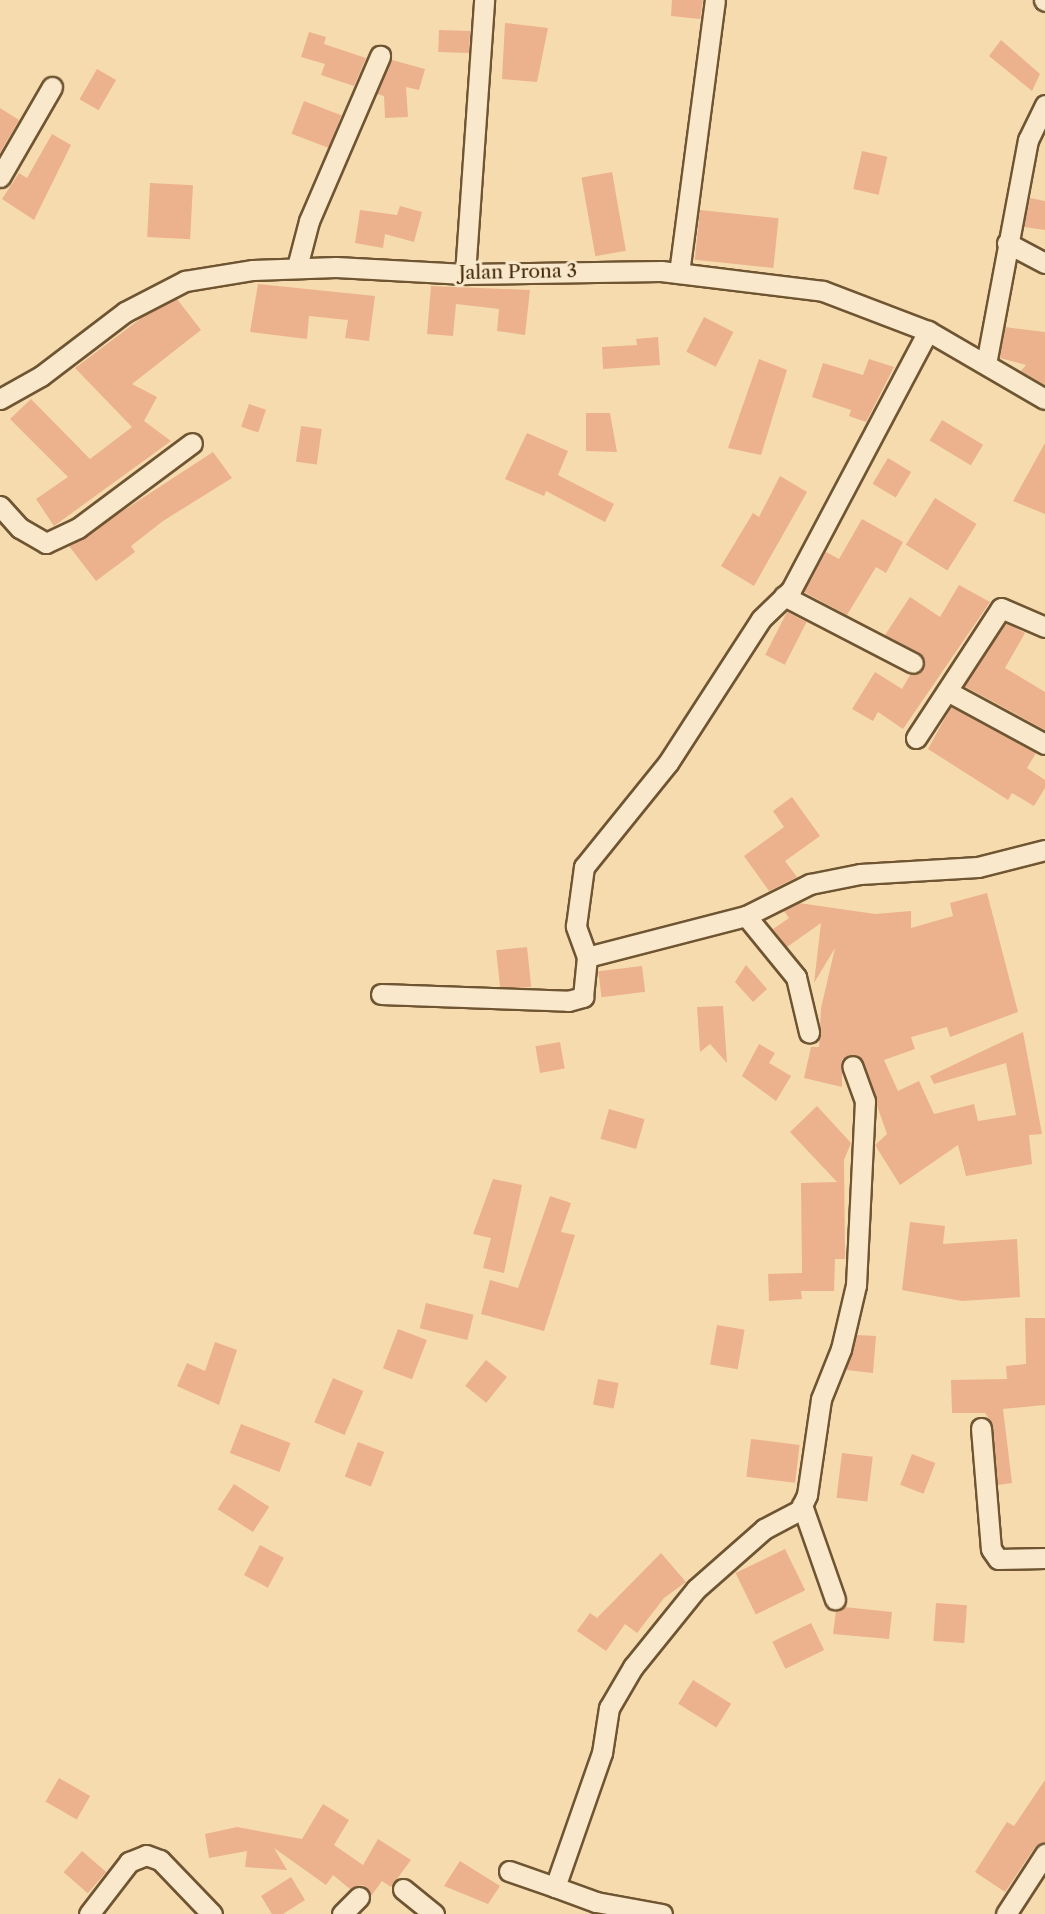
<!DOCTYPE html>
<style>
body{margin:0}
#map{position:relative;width:1045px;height:1914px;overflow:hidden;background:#f6dbaf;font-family:"Libre Caslon Text",serif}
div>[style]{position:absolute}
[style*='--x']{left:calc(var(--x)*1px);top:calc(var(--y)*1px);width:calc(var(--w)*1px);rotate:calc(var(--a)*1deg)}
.building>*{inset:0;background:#ecb28d;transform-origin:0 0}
.roads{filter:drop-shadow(2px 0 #6f5532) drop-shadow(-2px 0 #6f5532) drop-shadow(0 2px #6f5532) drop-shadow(0 -2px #6f5532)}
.minor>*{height:19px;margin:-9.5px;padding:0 9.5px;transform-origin:9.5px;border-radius:9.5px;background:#f9e8cb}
span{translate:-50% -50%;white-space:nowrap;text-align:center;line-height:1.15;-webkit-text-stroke:6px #f9e8cb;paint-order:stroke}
.street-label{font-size:19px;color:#422808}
</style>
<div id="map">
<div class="building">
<div style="clip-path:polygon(672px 0,703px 0,700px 19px,671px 16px)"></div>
<div style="clip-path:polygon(505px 23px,548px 28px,537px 82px,502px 79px)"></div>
<div style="left:439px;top:30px;width:31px;height:22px;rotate:2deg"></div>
<div style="clip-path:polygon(309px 32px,326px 37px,324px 44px,366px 58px,354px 86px,321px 75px,325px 64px,301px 57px)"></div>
<div style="clip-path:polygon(1001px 40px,1040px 74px,1032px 91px,989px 56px)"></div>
<div style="clip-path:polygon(392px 60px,425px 69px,419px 90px,406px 87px,408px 117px,385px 118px,384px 96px,377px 94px)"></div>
<div style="left:97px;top:69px;width:22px;height:35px;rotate:30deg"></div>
<div style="left:304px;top:101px;width:40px;height:35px;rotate:21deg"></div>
<div style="clip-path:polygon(0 108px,19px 120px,0 153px)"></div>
<div style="clip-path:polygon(52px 134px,71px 145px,34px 220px,2px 199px,19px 173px,27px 178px)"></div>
<div style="left:862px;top:151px;width:26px;height:39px;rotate:13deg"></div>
<div style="left:612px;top:172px;width:80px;height:31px;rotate:80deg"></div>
<div style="left:150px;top:183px;width:43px;height:54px;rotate:3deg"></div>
<div style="clip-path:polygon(1030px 198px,1045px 201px,1045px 230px,1024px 227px)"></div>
<div style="clip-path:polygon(400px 206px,422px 212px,414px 242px,385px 234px,383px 248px,355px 243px,360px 210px,397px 215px)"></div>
<div style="left:700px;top:210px;width:79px;height:50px;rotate:6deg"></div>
<div style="clip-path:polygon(258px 284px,375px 296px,369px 341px,345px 338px,348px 320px,309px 316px,307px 339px,250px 332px)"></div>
<div style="clip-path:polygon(431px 286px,530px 290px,525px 335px,497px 331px,499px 309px,456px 304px,453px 336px,427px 334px)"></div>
<div style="clip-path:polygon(177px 299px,201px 330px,132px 384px,157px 397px,144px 421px,171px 441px,54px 526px,36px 499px,68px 477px,10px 419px,31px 399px,90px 459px,132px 427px,75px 368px,144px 316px)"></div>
<div style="left:704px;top:317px;width:33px;height:39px;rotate:27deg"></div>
<div style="clip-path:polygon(1005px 327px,1045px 332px,1045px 385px,1021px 371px,1026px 365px,1000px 358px)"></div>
<div style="clip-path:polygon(658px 337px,660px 365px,603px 369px,602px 347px,637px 345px,636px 339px)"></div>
<div style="clip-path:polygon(759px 359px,787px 370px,761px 455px,728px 448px)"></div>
<div style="clip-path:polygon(869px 359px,894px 367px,866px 422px,849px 416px,851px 410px,812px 397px,823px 363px,863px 375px)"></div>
<div style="left:249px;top:404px;width:18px;height:24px;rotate:19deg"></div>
<div style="clip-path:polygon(586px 413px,610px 413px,617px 452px,586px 451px)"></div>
<div style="left:942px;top:420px;width:48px;height:24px;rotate:31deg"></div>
<div style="left:301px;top:426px;width:21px;height:36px;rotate:8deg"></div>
<div style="clip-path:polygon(527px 433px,568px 451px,558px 475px,614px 504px,605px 522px,546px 491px,544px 496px,505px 479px)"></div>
<div style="clip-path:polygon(1045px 443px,1045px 514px,1013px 501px)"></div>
<div style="clip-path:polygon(213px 452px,232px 478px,163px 521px,131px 546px,135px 552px,96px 581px,69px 546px)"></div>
<div style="left:888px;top:458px;width:27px;height:30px;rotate:31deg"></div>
<div style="clip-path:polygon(780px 476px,807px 492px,754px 586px,721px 566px,753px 513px,759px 517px)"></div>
<div style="left:935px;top:498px;width:49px;height:55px;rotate:32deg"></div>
<div style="clip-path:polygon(862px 519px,903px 542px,886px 573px,876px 567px,847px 615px,804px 592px,826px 552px,839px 559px)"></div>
<div style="clip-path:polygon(959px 585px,990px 602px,903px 729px,878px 712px,873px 721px,852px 709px,875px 672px,902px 689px,910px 675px,924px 668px,919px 653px,885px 635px,910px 597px,940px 617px)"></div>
<div style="left:787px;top:612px;width:22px;height:48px;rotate:27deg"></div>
<div style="clip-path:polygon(1006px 623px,1025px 633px,1005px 668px,1045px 692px,1045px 730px,964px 686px)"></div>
<div style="clip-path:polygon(951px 707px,1036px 753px,1027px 768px,1045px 780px,1045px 788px,1034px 806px,1012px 793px,1008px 800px,928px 749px)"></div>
<div style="clip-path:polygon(792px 797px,820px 836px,785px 861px,797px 877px,769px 891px,744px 856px,784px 827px,773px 811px)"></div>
<div style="clip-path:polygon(987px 893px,1018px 1012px,950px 1037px,947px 1027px,911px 1037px,915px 1049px,884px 1060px,898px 1091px,919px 1081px,934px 1114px,974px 1104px,978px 1121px,1016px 1115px,1006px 1063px,934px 1084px,930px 1076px,1023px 1032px,1042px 1134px,1029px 1135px,1032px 1164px,966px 1176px,958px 1145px,900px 1185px,875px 1145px,887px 1134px,860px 1057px,842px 1059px,842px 1087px,804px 1078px,811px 1047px,819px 1047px,821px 1008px,835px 948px,814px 983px,821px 923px,787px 947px,773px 929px,789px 918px,784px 911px,799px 903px,875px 914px,911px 911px,911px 928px,953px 916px,950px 903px)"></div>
<div style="left:527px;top:947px;width:40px;height:31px;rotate:84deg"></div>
<div style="clip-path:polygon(746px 965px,767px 989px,753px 1002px,735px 982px)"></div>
<div style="left:642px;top:966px;width:26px;height:44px;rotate:83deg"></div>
<div style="clip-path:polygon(723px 1006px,727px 1063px,710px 1044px,700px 1052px,697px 1007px)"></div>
<div style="left:560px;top:1042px;width:27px;height:25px;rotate:80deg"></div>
<div style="clip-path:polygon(759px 1044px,775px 1053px,769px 1063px,791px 1076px,776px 1101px,742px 1076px)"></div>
<div style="clip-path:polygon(817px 1106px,851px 1143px,844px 1160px,845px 1259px,835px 1259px,834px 1291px,801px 1291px,802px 1299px,769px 1301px,768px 1274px,802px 1273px,801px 1183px,837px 1182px,790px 1132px)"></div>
<div style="left:609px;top:1109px;width:37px;height:31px;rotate:16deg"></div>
<div style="clip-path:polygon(493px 1179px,522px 1185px,504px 1273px,483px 1268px,491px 1238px,473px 1234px)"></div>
<div style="clip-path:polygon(550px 1196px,571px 1203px,561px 1232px,575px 1235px,544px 1331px,481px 1314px,490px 1280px,518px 1288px)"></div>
<div style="clip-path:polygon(910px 1222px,945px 1226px,943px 1244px,1017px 1239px,1020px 1297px,962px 1301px,902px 1290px)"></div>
<div style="left:426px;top:1303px;width:49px;height:26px;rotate:14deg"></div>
<div style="clip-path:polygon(1025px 1318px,1045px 1318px,1045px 1405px,1003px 1409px,1012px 1483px,998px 1485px,991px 1422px,985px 1413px,952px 1413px,951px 1380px,1007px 1379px,1006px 1366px,1026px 1364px)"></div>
<div style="left:717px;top:1325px;width:28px;height:40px;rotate:10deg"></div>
<div style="left:398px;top:1329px;width:31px;height:42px;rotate:21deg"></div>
<div style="clip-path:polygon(857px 1335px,876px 1336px,873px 1373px,846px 1370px)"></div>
<div style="clip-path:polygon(215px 1342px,237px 1350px,219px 1405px,177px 1386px,187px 1363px,205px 1371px)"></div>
<div style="left:486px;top:1360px;width:27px;height:33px;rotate:39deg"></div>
<div style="left:333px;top:1378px;width:33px;height:48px;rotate:23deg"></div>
<div style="left:598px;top:1379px;width:21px;height:26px;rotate:11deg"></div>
<div style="left:241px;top:1424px;width:53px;height:31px;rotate:21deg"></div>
<div style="left:751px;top:1439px;width:49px;height:38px;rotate:7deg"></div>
<div style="left:358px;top:1442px;width:28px;height:37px;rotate:21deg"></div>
<div style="left:842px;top:1453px;width:31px;height:45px;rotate:7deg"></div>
<div style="left:912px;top:1454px;width:25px;height:33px;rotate:21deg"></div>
<div style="left:234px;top:1484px;width:42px;height:30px;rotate:33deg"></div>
<div style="left:260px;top:1545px;width:27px;height:34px;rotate:28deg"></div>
<div style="left:785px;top:1549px;width:46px;height:55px;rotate:64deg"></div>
<div style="clip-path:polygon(661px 1553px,686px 1582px,664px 1598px,637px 1633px,625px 1624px,606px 1651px,577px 1631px,590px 1613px,597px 1618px)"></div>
<div style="left:936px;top:1603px;width:31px;height:38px;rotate:4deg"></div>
<div style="clip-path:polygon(844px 1607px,892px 1612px,889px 1639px,833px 1634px,836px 1611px)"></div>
<div style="left:811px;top:1623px;width:30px;height:43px;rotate:64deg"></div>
<div style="left:693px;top:1680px;width:45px;height:28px;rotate:32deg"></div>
<div style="left:59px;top:1778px;width:36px;height:27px;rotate:30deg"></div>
<div style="clip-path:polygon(1045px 1780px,1045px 1842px,1035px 1847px,1005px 1892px,975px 1872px,1007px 1822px,1014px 1826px)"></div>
<div style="clip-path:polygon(323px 1804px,349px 1820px,334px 1845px,363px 1865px,378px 1839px,411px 1860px,391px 1887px,382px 1881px,371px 1896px,363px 1885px,350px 1889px,333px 1875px,326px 1885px,274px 1848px,287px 1870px,245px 1867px,247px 1851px,209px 1858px,205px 1834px,237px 1827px,302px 1839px)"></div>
<div style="left:82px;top:1851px;width:32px;height:28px;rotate:41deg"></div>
<div style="clip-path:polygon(460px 1861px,500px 1886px,488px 1904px,444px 1886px)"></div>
<div style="clip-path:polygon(291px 1877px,305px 1900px,283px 1914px,272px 1914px,261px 1896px)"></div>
</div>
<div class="roads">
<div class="minor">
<div style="--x:1044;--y:0;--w:1;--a:45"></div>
<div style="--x:0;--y:177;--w:104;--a:-60"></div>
<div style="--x:1007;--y:243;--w:43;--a:27.8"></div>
<div style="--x:297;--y:267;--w:48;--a:-75.4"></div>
<div style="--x:309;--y:221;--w:180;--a:-66.7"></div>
<div style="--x:679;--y:273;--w:275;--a:-82.5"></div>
<div style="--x:465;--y:274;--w:275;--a:-86"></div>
<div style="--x:986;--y:364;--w:228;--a:-79.4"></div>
<div style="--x:1028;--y:140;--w:39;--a:-64"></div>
<div style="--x:0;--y:399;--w:47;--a:-29.3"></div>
<div style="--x:41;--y:376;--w:106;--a:-37.3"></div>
<div style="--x:125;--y:312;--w:68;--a:-27.3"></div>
<div style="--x:185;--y:281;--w:69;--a:-9.2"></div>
<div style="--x:253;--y:270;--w:83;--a:-2.1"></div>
<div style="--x:336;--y:267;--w:129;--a:3.1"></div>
<div style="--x:465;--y:274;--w:196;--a:-0.9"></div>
<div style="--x:661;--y:271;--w:163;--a:7"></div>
<div style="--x:823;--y:291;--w:112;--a:20.9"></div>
<div style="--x:928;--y:331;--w:135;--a:30.2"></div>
<div style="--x:0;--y:506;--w:30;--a:48"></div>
<div style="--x:20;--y:528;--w:30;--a:30"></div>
<div style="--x:46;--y:543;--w:35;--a:-25"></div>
<div style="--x:78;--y:528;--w:142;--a:-36.7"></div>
<div style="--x:784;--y:596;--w:145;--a:27.4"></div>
<div style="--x:947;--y:691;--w:111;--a:28.4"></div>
<div style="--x:916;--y:738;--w:155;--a:-56.8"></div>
<div style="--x:1001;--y:608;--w:48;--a:23.4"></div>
<div style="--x:746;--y:916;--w:79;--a:50.7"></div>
<div style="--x:796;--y:977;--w:57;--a:76.7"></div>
<div style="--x:587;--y:957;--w:164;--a:-14.5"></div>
<div style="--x:746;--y:916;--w:72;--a:-26.6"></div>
<div style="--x:810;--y:884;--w:51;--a:-11.3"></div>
<div style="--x:860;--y:874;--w:118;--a:-3.4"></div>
<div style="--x:978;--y:867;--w:69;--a:-14.2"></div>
<div style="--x:381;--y:994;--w:187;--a:2.1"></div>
<div style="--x:568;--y:1001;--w:16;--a:-15"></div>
<div style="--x:583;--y:997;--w:40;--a:-84.3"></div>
<div style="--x:587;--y:957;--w:33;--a:-110"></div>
<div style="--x:576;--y:926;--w:60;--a:-82.3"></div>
<div style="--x:584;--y:867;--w:134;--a:-51.1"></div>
<div style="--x:668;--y:763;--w:171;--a:-57.1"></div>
<div style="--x:761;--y:619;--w:42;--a:-44"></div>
<div style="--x:791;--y:590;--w:293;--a:-62.1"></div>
<div style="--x:981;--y:1428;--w:121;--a:85.3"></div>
<div style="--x:991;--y:1549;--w:12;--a:55"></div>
<div style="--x:998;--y:1559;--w:47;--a:-1.2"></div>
<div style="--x:802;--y:1505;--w:100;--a:70.7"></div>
<div style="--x:509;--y:1871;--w:49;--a:19.2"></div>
<div style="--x:403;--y:1889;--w:40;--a:39"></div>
<div style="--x:89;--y:1914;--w:66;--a:-52.4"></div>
<div style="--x:129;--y:1862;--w:18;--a:-22"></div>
<div style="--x:146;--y:1855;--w:15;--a:20"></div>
<div style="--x:160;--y:1860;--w:75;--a:46.1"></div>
<div style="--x:342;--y:1914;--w:24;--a:-45"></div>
<div style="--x:662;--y:1914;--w:67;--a:-169.7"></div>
<div style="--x:596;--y:1902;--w:44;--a:-159.9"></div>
<div style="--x:555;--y:1887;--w:142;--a:-70.7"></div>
<div style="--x:602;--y:1753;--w:46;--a:-81.2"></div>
<div style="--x:609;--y:1708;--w:48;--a:-59.7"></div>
<div style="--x:633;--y:1667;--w:100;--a:-51.1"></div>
<div style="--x:696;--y:1589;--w:91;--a:-41.4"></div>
<div style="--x:764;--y:1529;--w:41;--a:-27.8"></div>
<div style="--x:800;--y:1510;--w:17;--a:-65"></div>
<div style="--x:807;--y:1495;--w:97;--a:-81.7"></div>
<div style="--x:821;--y:1399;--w:54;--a:-68.2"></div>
<div style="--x:841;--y:1349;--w:66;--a:-76.8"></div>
<div style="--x:856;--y:1285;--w:184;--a:-87.2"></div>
<div style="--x:865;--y:1101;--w:37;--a:-110"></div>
<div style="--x:1006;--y:1914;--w:72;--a:-57"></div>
</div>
</div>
<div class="street-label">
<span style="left:518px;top:272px;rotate:-1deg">Jalan Prona 3</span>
</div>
</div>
